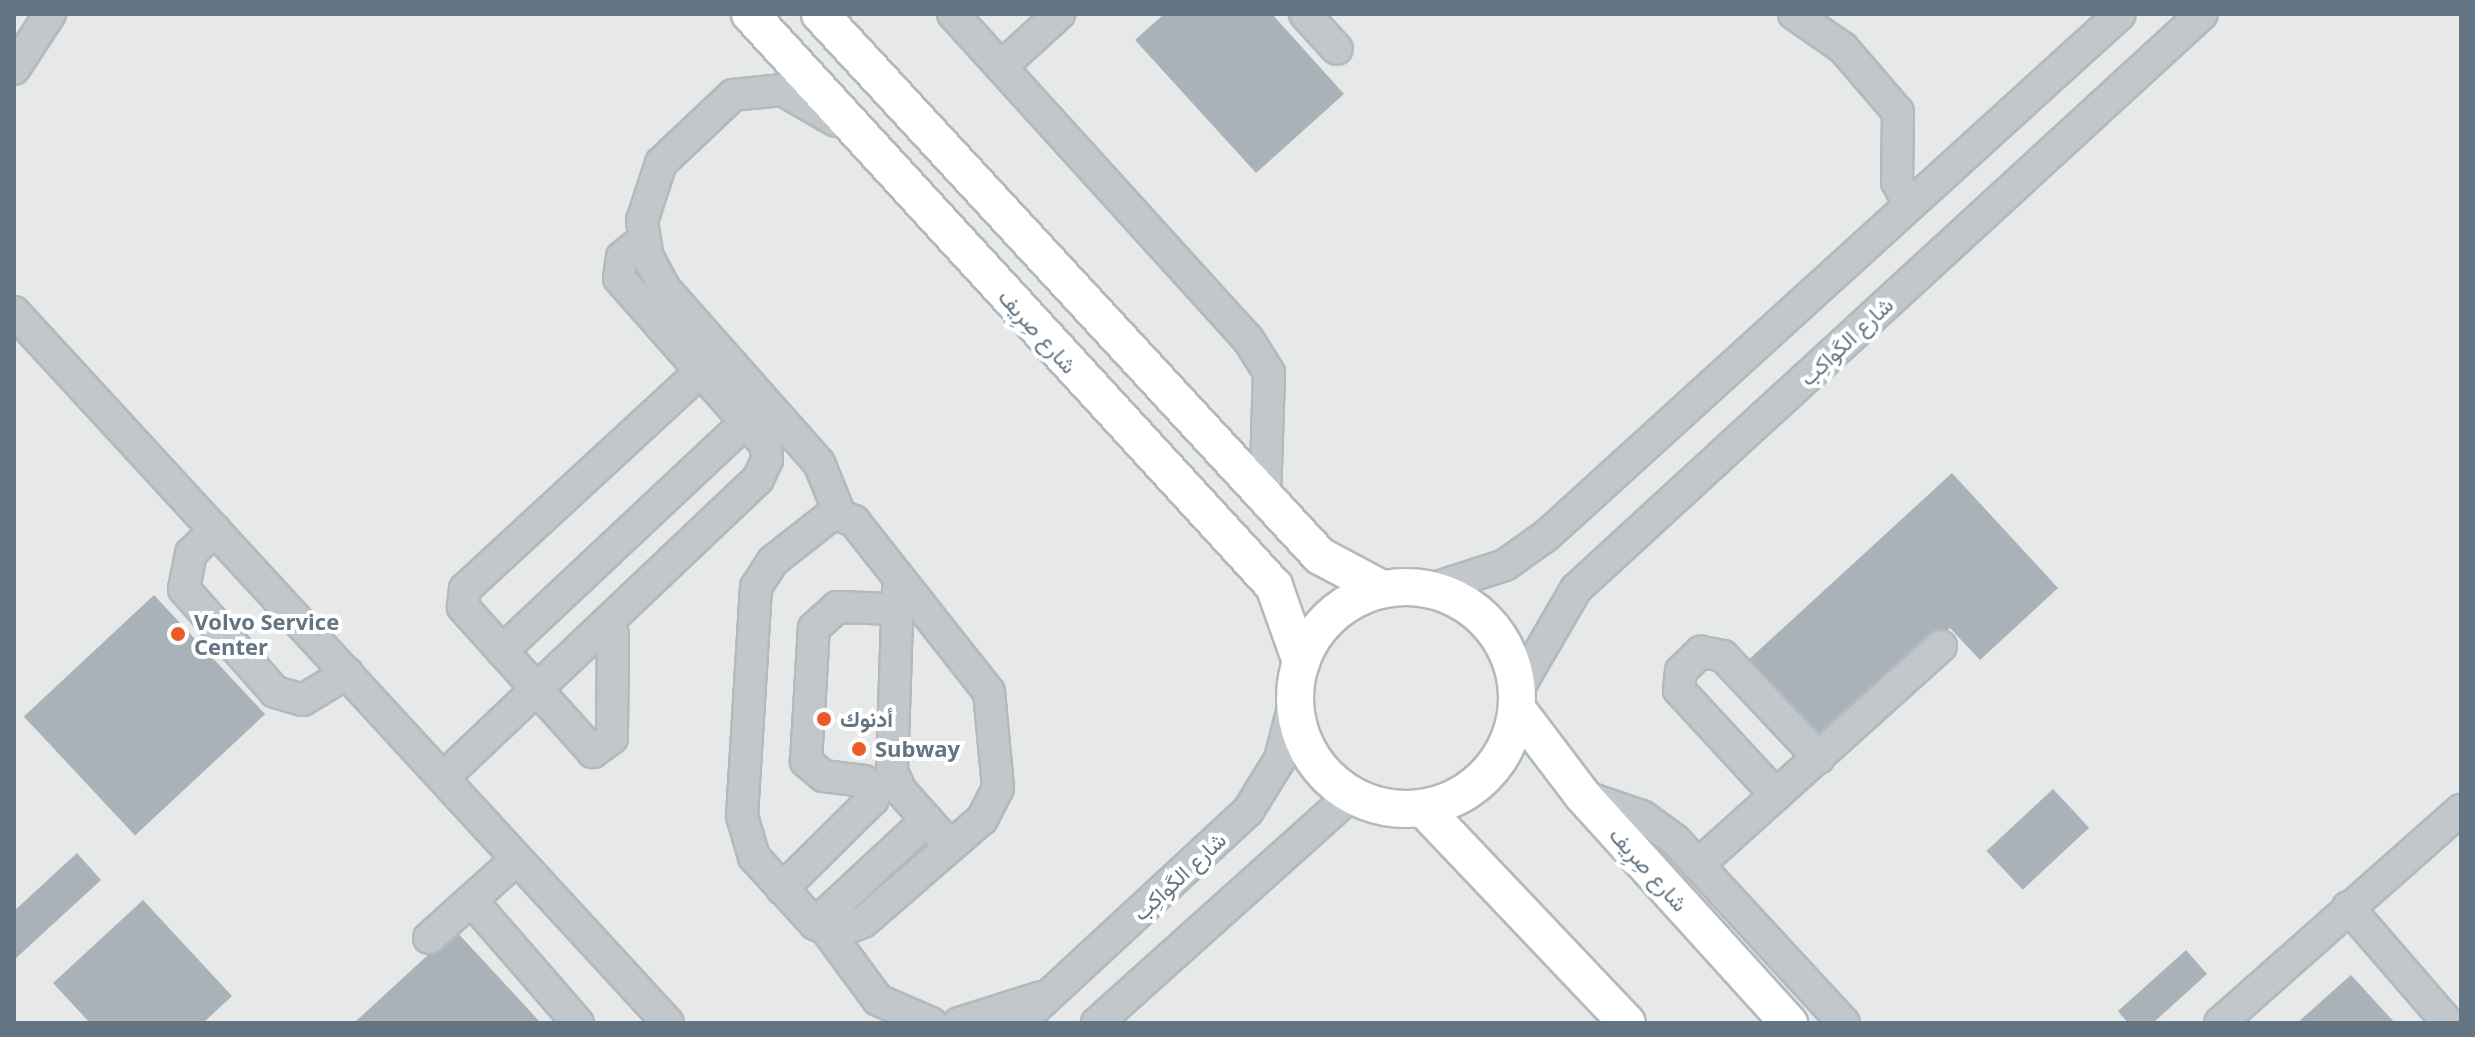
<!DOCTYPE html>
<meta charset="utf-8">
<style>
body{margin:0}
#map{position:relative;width:2475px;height:1037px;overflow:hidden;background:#f9f9f7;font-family:"Open Sans",Vazirmatn,sans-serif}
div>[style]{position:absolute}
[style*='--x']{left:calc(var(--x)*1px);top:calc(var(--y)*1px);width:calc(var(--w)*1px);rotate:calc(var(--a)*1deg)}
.built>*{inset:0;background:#e7e8e8;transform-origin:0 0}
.building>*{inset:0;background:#a9b2b9;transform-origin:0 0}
.roads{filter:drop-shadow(2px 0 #b3b9be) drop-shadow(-2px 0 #b3b9be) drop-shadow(0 2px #b3b9be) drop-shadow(0 -2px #b3b9be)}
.minor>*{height:30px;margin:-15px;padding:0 15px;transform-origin:15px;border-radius:15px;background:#c2c7cb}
.major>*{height:36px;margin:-18px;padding:0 18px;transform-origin:18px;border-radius:18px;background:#fff}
.major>.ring{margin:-18px;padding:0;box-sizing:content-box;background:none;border:36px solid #fff;border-radius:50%}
.dots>*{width:22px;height:22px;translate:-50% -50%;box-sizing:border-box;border:4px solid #fff;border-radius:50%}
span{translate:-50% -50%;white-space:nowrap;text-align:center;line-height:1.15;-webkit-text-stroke:8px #fff;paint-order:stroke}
.street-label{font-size:22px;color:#637483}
.poi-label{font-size:22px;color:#637483;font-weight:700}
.left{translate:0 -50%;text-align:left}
.frame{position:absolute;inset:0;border:16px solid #637483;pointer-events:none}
</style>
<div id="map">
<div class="built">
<div style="left:14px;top:14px;width:2447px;height:1009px"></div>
</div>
<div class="building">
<div style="clip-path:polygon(1164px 14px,1272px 14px,1344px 94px,1256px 173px,1135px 40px)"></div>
<div style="clip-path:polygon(1952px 473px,2058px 588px,1980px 660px,1950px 628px,1821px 746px,1745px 663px)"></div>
<div style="left:154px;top:595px;width:163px;height:178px;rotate:47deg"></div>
<div style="left:2053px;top:789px;width:53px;height:91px;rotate:47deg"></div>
<div style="clip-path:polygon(77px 853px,101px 880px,14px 960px,14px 911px)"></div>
<div style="clip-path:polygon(143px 900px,232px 996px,203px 1023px,90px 1023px,53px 983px)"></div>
<div style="clip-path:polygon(455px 930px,541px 1023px,354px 1023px)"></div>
<div style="clip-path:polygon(2186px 950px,2207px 974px,2153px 1023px,2128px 1023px,2118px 1011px)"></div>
<div style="clip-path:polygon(2351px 975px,2395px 1023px,2297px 1023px,2325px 998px)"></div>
</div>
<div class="roads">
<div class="minor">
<div style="--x:953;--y:14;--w:439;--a:47.8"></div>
<div style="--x:1248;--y:339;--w:40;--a:58"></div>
<div style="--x:1269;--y:373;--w:125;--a:91.8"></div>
<div style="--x:1305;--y:14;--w:47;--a:47.6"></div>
<div style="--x:1794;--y:14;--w:60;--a:34.8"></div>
<div style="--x:1843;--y:48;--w:84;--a:49.3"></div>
<div style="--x:1898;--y:112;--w:70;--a:90.8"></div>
<div style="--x:1897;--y:182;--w:26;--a:61"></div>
<div style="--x:1001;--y:67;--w:79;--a:-42.4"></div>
<div style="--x:14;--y:69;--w:66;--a:-56.8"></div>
<div style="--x:836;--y:121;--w:62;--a:-150.1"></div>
<div style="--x:782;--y:90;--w:49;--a:174.2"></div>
<div style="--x:733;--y:95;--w:99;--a:136.6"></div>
<div style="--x:661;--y:163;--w:61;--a:108.1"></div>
<div style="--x:642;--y:221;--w:36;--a:81"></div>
<div style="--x:648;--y:257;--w:36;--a:62"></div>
<div style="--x:665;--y:289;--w:232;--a:48.5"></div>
<div style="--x:819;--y:463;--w:53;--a:67.8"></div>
<div style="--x:14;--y:312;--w:966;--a:47.39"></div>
<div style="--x:834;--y:513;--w:22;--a:22"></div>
<div style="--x:854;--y:521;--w:218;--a:51.7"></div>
<div style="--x:989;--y:692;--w:96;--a:84.6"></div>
<div style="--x:998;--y:788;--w:35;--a:117"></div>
<div style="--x:982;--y:819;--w:157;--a:139.1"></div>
<div style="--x:863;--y:922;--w:30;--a:159"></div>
<div style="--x:835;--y:933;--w:22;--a:-156"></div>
<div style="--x:815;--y:924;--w:91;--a:-132.3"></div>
<div style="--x:754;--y:857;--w:43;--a:-106.3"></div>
<div style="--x:742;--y:816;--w:229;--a:-86.5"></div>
<div style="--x:756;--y:587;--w:31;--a:-57"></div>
<div style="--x:773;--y:561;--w:78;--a:-38.2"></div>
<div style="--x:215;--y:530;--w:33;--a:136"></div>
<div style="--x:191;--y:553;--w:37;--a:101"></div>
<div style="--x:184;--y:589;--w:137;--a:48.5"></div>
<div style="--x:275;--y:692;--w:29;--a:16"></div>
<div style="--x:303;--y:700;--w:52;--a:-31.5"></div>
<div style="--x:898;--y:589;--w:182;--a:91.9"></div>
<div style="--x:892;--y:771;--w:22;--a:66"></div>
<div style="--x:901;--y:791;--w:74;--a:48.3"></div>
<div style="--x:1431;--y:589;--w:78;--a:-18"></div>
<div style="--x:1505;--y:565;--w:52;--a:-35.5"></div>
<div style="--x:1547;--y:535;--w:774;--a:-42.28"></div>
<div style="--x:606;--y:623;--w:14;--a:60"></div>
<div style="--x:613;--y:635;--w:103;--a:90.6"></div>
<div style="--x:612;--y:738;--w:24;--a:144"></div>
<div style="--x:593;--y:752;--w:195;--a:-131.9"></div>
<div style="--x:463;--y:607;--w:18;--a:-84"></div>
<div style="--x:465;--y:589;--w:321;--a:-42.7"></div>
<div style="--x:502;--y:651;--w:335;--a:-43.2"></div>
<div style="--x:1518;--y:689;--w:116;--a:-59.9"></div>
<div style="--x:1576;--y:589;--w:850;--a:-42.57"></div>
<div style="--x:443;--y:778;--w:434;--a:-43.5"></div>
<div style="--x:758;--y:479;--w:21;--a:-65"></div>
<div style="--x:767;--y:460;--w:15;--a:-94"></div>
<div style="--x:766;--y:445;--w:222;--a:-131.4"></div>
<div style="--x:619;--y:278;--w:21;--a:-82"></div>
<div style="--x:622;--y:257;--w:28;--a:-39"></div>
<div style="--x:1776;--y:795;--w:143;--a:-132.7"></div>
<div style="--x:1679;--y:690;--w:19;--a:-84"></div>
<div style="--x:1681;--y:671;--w:28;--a:-44"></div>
<div style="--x:1701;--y:652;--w:22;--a:10"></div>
<div style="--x:1723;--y:656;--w:140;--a:46.7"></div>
<div style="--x:1583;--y:796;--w:62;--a:18.7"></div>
<div style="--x:1642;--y:816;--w:41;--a:36"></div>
<div style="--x:1675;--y:840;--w:249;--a:47.3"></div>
<div style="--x:1698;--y:865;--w:327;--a:-42"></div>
<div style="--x:782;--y:889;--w:128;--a:-44.7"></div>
<div style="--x:873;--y:799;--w:20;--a:-117"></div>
<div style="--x:864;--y:781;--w:41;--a:-173"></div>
<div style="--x:823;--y:776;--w:23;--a:-139"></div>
<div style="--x:806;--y:761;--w:133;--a:-86.6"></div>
<div style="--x:814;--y:628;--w:31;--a:-42"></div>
<div style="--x:837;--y:607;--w:60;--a:1.9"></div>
<div style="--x:471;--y:900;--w:163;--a:49"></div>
<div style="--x:2348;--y:907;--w:153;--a:49.2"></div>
<div style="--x:815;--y:924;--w:153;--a:-42.9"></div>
<div style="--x:828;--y:932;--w:84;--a:53.7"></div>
<div style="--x:878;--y:1000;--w:58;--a:23.5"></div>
<div style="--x:429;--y:938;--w:118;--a:-41.9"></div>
<div style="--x:959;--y:1023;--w:86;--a:-17.6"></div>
<div style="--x:1019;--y:1023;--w:312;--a:-42.8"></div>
<div style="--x:1248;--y:811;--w:61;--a:-58.4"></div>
<div style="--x:1280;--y:759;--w:61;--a:-75.7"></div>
<div style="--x:1097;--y:1023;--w:341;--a:-41.9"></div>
<div style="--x:2220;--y:1023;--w:322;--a:-41.5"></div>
</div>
<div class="major">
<div style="--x:750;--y:14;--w:776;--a:47.51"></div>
<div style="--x:1274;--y:586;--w:81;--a:70.4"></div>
<div style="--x:820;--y:14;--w:737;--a:47.31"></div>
<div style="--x:1320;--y:556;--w:70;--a:28"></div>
<div class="ring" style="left:1295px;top:587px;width:186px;height:186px"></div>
<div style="--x:1517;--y:709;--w:109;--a:52.8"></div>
<div style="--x:1583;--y:796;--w:307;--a:47.8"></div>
<div style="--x:1423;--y:808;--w:296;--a:46.5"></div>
</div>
</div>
<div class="dots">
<div style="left:178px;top:634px;background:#e95b27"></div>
<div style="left:824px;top:719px;background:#e95b27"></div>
<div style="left:859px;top:749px;background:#e95b27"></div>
</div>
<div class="street-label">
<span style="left:1038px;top:331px;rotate:48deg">شارع صِرِيف</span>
<span style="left:1846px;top:341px;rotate:-43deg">شارع الكَواكِب</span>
<span style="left:1649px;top:869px;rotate:48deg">شارع صِرِيف</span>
<span style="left:1179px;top:876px;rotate:-43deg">شارع الكَواكِب</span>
</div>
<div class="poi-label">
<span class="left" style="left:194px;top:634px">Volvo Service<br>Center</span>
<span class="left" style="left:840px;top:719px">أدنوك</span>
<span class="left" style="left:875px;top:749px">Subway</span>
</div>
<div class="frame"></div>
</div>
